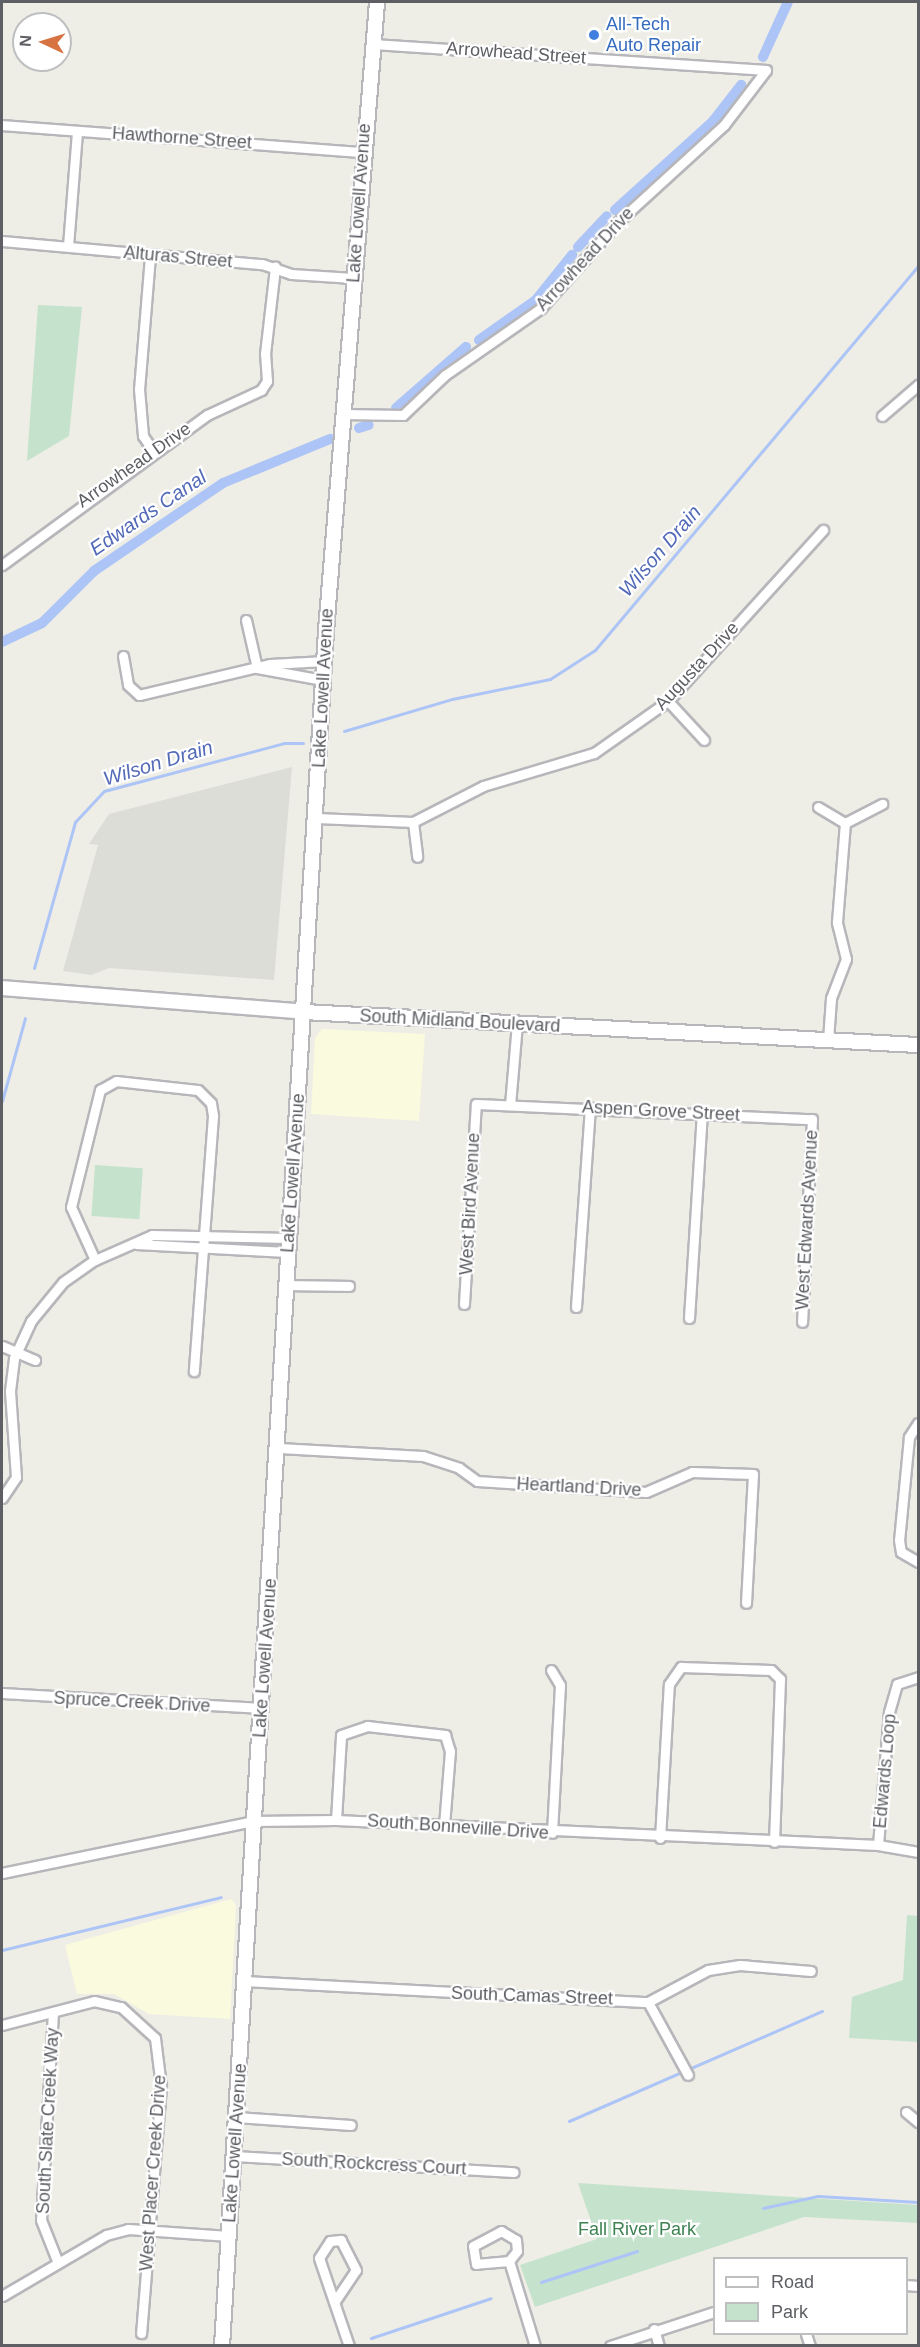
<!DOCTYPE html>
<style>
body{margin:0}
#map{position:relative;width:920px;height:2347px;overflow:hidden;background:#eeeee6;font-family:Helvetica,sans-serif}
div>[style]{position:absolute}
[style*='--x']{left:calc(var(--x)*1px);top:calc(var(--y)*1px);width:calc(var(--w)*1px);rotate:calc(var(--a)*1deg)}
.commercial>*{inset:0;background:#fafade}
.industrial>*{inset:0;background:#ddddd8}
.green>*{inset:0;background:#c5e3cc;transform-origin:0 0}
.stream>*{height:3px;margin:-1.5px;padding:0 1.5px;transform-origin:1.5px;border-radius:1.5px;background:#adc4f6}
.canal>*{height:10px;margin:-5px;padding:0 5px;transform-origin:5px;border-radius:5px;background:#adc4f6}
.roads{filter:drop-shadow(2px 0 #b6b6bb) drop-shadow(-2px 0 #b6b6bb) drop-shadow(0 2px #b6b6bb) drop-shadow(0 -2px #b6b6bb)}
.street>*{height:9px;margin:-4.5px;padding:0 4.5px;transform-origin:4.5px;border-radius:4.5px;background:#fff}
.secondary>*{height:14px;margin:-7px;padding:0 7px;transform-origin:7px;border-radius:7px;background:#fff}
.dots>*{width:16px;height:16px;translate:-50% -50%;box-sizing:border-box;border:3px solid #fff;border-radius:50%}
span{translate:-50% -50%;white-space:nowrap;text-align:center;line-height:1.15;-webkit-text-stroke:4.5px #fff;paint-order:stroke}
.shop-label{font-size:18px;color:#366cbe}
.left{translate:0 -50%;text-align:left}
.street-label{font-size:18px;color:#5d5f64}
.park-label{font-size:18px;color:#3f8252}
.water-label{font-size:20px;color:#526ab7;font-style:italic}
.frame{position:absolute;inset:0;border:3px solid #5d5f64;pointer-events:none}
.legend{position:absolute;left:713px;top:2257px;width:195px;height:78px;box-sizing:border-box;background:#fff;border:2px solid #bebfc1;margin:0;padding:8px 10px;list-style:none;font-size:18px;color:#5d5f64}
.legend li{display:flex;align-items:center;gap:12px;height:30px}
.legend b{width:30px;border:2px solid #bebfc1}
.north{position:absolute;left:12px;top:12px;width:60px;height:60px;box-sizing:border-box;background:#fff;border:2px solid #bebfc1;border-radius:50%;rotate:274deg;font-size:16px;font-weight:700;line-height:24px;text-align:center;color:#5d5f64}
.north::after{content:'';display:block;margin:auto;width:21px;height:27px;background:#d77342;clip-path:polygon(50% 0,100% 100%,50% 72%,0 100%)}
</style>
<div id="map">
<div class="commercial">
<div style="clip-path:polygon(322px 1029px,425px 1034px,419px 1121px,311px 1114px,315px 1038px)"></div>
<div style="clip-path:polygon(231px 1899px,236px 1905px,230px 2019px,149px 2014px,114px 1994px,77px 1994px,65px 1945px)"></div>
</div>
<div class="industrial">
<div style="clip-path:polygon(292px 767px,274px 980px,109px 968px,91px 975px,63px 971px,98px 845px,89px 844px,109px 814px)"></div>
</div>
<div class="green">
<div style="clip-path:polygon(38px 305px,82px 307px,69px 436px,27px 461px)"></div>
<div style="left:95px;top:1165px;width:48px;height:51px;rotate:4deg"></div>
<div style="clip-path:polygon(907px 1915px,918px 1916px,918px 2042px,849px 2038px,852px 1997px,903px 1980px)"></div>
<div style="clip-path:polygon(578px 2183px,918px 2205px,918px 2223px,804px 2217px,535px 2307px,520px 2265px,597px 2239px)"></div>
</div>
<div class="stream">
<div style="--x:344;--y:731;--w:113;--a:-16.5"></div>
<div style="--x:452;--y:699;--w:100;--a:-11.5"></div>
<div style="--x:550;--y:679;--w:54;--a:-32.8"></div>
<div style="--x:595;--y:650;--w:502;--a:-49.93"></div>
<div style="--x:34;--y:968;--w:152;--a:-74.3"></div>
<div style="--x:75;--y:822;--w:42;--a:-46.9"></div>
<div style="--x:104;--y:791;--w:186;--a:-14.9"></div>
<div style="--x:284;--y:743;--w:19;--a:0"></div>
<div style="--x:2;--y:1101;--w:86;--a:-74.5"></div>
<div style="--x:2;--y:1950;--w:225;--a:-13.6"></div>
<div style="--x:569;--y:2121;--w:276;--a:-23.5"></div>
<div style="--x:763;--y:2208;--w:56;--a:-12.3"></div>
<div style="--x:818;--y:2196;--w:100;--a:3.4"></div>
<div style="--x:541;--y:2282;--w:101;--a:-17.9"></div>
<div style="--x:371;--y:2338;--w:126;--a:-18.4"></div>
</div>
<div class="canal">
<div style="--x:763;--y:57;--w:60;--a:-65.6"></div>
<div style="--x:615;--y:210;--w:132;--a:-42.2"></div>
<div style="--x:713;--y:121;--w:46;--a:-52.1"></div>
<div style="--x:578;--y:247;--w:42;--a:-46.9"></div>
<div style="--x:479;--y:340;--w:70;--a:-35.1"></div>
<div style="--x:536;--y:300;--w:58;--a:-51.3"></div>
<div style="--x:396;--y:408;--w:93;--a:-41.1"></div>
<div style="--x:359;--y:428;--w:10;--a:-17"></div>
<div style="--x:2;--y:642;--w:44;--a:-25.4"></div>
<div style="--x:42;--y:623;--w:74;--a:-45"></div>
<div style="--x:94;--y:571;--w:156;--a:-34.3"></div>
<div style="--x:223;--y:483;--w:116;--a:-22.4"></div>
</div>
<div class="roads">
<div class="street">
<div style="--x:2;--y:125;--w:361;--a:4.3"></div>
<div style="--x:2;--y:241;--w:261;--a:5.1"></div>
<div style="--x:262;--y:264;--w:31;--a:19"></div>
<div style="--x:291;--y:274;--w:62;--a:3.7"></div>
<div style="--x:68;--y:246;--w:115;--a:-85.5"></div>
<div style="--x:150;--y:256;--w:133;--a:94.7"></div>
<div style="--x:139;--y:389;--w:47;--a:85.1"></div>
<div style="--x:143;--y:436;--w:19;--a:55"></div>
<div style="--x:343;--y:414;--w:60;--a:1"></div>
<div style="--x:403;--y:415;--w:58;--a:-43.6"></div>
<div style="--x:445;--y:375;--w:117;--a:-34.9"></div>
<div style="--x:541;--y:308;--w:118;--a:-48.1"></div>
<div style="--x:620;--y:220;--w:141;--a:-42.4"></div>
<div style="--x:724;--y:125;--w:69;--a:-52.6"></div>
<div style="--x:766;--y:70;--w:393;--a:-176.2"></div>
<div style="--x:882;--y:416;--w:48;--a:-40.7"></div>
<div style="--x:2;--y:565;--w:254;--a:-36.2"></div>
<div style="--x:207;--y:415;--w:60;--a:-24.8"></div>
<div style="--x:261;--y:390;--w:11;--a:-56"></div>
<div style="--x:267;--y:381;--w:27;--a:-94"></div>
<div style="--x:265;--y:354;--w:88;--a:-83.4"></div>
<div style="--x:246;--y:620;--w:49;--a:77.1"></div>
<div style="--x:123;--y:656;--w:29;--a:80"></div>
<div style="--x:128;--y:685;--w:15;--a:42"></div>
<div style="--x:139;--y:695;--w:135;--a:-13.3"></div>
<div style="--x:270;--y:664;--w:55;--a:-3.1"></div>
<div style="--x:257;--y:668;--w:67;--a:10.3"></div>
<div style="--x:668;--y:701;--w:53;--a:47.3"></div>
<div style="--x:818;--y:807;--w:31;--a:31"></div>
<div style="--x:316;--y:818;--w:97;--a:2.4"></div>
<div style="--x:413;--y:822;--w:79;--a:-27.2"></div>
<div style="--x:483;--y:786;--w:116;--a:-16.6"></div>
<div style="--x:594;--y:753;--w:90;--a:-35.1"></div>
<div style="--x:668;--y:701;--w:231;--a:-47.8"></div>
<div style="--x:413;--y:822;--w:35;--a:83"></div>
<div style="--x:845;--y:823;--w:42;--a:-27.2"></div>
<div style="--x:828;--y:1040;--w:42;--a:-85.9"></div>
<div style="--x:831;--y:998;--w:42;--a:-69"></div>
<div style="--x:846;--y:959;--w:38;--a:-104"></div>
<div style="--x:837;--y:922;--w:99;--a:-85.4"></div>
<div style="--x:510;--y:1105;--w:81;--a:-85.1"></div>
<div style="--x:136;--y:1244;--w:151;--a:3"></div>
<div style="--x:95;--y:1260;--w:58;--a:-114.4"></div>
<div style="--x:71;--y:1207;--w:121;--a:-76.1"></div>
<div style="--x:100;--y:1090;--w:18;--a:-29"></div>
<div style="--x:116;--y:1081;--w:82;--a:6.3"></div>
<div style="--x:198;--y:1090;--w:18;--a:45"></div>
<div style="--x:211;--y:1103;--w:13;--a:81"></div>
<div style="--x:213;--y:1116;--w:256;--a:94.3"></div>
<div style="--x:285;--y:1285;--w:64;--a:0.9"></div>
<div style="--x:464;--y:1304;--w:200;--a:-86.6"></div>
<div style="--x:476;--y:1104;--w:336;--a:2.6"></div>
<div style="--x:812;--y:1119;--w:203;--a:92.8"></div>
<div style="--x:576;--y:1307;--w:200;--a:-86"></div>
<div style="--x:689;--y:1318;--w:205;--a:-86.4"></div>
<div style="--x:2;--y:1346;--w:36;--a:23"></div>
<div style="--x:918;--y:1423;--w:17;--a:123"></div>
<div style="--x:909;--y:1437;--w:103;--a:95.5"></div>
<div style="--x:899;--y:1540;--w:12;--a:81"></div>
<div style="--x:901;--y:1552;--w:20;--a:30"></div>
<div style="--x:279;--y:1448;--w:144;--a:3.2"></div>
<div style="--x:423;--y:1456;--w:38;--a:18"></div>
<div style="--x:459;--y:1468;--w:22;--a:36"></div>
<div style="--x:477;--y:1481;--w:169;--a:3.7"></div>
<div style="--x:646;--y:1492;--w:50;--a:-23.5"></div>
<div style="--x:692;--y:1472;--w:61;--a:1.9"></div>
<div style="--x:753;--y:1474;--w:129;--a:93.1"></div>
<div style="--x:2;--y:1498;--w:25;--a:-56"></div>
<div style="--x:16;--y:1477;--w:86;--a:-94"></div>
<div style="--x:10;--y:1391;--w:33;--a:-83"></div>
<div style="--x:14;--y:1358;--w:41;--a:-65.3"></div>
<div style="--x:31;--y:1321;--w:50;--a:-50.6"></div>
<div style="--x:63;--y:1282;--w:39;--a:-35"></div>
<div style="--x:95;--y:1260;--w:62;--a:-23.7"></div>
<div style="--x:152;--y:1235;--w:137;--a:1.3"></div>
<div style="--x:551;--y:1670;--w:17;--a:59"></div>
<div style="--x:560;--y:1685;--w:148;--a:93.1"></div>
<div style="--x:2;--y:1693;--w:260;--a:3.3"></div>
<div style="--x:336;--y:1820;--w:85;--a:-86.6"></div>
<div style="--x:341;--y:1735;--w:28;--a:-19"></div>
<div style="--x:367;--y:1726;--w:79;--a:6.6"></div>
<div style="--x:445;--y:1735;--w:17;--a:73"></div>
<div style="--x:450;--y:1751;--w:75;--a:94.6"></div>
<div style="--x:660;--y:1838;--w:154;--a:-86.7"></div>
<div style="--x:669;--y:1684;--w:21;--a:-55"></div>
<div style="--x:681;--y:1667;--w:90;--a:1.9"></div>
<div style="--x:771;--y:1670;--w:13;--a:45"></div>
<div style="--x:780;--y:1679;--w:163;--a:92.1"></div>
<div style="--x:878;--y:1845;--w:133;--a:-85.3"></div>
<div style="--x:889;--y:1712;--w:29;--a:-74"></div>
<div style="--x:897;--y:1684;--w:22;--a:-18"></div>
<div style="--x:2;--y:1873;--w:256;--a:-11.7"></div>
<div style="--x:253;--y:1821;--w:83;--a:-0.7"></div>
<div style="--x:336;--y:1820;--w:543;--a:2.64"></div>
<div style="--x:878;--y:1845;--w:41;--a:9.9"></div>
<div style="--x:244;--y:1981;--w:405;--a:3"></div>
<div style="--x:648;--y:2002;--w:68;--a:-28.1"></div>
<div style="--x:708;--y:1970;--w:32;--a:-9"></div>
<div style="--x:740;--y:1965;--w:71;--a:4.8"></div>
<div style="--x:648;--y:2002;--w:83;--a:61.3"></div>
<div style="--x:53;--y:2012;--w:208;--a:93.3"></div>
<div style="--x:41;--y:2220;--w:46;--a:68.4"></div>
<div style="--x:2;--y:2025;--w:95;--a:-14.6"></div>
<div style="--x:94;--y:2001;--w:28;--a:13"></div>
<div style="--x:121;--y:2007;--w:46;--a:42.4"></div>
<div style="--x:155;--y:2038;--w:48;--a:82.9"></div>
<div style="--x:161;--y:2086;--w:248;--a:94.6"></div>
<div style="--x:906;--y:2112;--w:16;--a:40"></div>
<div style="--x:236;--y:2117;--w:115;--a:4"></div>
<div style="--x:234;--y:2156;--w:280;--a:3.3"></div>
<div style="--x:509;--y:2261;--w:33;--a:175"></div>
<div style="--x:476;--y:2264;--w:18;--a:-99"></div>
<div style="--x:473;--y:2246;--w:32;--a:-28"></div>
<div style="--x:501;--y:2231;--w:17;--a:31"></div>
<div style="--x:516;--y:2240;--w:11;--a:85"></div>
<div style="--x:517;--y:2251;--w:13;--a:129"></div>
<div style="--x:509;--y:2261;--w:89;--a:73"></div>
<div style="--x:906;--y:2285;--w:12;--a:5"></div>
<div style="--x:2;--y:2296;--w:121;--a:-30.4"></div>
<div style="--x:106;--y:2235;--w:23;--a:-15"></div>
<div style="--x:128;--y:2229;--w:101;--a:4"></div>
<div style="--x:335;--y:2301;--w:37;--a:-56"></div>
<div style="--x:356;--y:2270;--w:34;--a:-117"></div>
<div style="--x:341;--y:2240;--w:11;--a:175"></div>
<div style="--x:330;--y:2241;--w:20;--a:123"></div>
<div style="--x:319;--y:2258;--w:93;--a:71.2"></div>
<div style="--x:654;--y:2329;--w:18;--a:74"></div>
<div style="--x:806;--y:2334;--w:13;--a:72"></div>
<div style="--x:610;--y:2346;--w:109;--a:-18.1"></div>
</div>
<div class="secondary">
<div style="--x:2;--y:988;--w:303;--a:4.5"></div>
<div style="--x:304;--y:1012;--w:615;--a:3.08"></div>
<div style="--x:222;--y:2346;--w:1718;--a:-86.53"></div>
<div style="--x:326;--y:631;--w:631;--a:-85.36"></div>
</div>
</div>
<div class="dots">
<div style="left:594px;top:35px;background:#3f7fe0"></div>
</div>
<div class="shop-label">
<span class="left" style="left:606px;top:35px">All-Tech<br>Auto Repair</span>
</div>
<div class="street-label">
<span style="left:516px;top:53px;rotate:4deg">Arrowhead Street</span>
<span style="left:182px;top:138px;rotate:4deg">Hawthorne Street</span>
<span style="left:359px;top:203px;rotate:-86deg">Lake Lowell Avenue</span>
<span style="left:178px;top:257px;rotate:5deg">Alturas Street</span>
<span style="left:585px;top:259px;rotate:-47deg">Arrowhead Drive</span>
<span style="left:134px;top:465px;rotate:-35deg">Arrowhead Drive</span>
<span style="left:697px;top:666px;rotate:-47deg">Augusta Drive</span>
<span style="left:323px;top:688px;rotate:-87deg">Lake Lowell Avenue</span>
<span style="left:460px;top:1021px;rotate:3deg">South Midland Boulevard</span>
<span style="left:661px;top:1111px;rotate:3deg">Aspen Grove Street</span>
<span style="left:293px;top:1173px;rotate:-86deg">Lake Lowell Avenue</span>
<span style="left:470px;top:1204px;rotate:-87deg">West Bird Avenue</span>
<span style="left:807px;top:1220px;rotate:-87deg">West Edwards Avenue</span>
<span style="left:579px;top:1487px;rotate:3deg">Heartland Drive</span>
<span style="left:265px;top:1658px;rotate:-86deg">Lake Lowell Avenue</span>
<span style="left:132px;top:1702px;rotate:3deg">Spruce Creek Drive</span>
<span style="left:885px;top:1771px;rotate:-85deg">Edwards Loop</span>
<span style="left:458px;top:1827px;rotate:4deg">South Bonneville Drive</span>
<span style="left:532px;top:1996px;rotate:2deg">South Camas Street</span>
<span style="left:48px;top:2121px;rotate:-87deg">South Slate Creek Way</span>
<span style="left:235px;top:2143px;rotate:-86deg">Lake Lowell Avenue</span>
<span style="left:374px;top:2164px;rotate:3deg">South Rockcress Court</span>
<span style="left:153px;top:2173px;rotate:-86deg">West Placer Creek Drive</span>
</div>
<div class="park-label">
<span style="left:637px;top:2229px">Fall River Park</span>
</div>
<div class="water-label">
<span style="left:148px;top:513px;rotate:-34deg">Edwards Canal</span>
<span style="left:660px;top:551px;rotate:-49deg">Wilson Drain</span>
<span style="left:158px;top:763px;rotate:-17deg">Wilson Drain</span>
</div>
<div class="frame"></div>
<ul class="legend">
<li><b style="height:8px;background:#fff"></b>Road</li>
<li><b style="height:16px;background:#c5e3cc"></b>Park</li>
</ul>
<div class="north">N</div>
</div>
